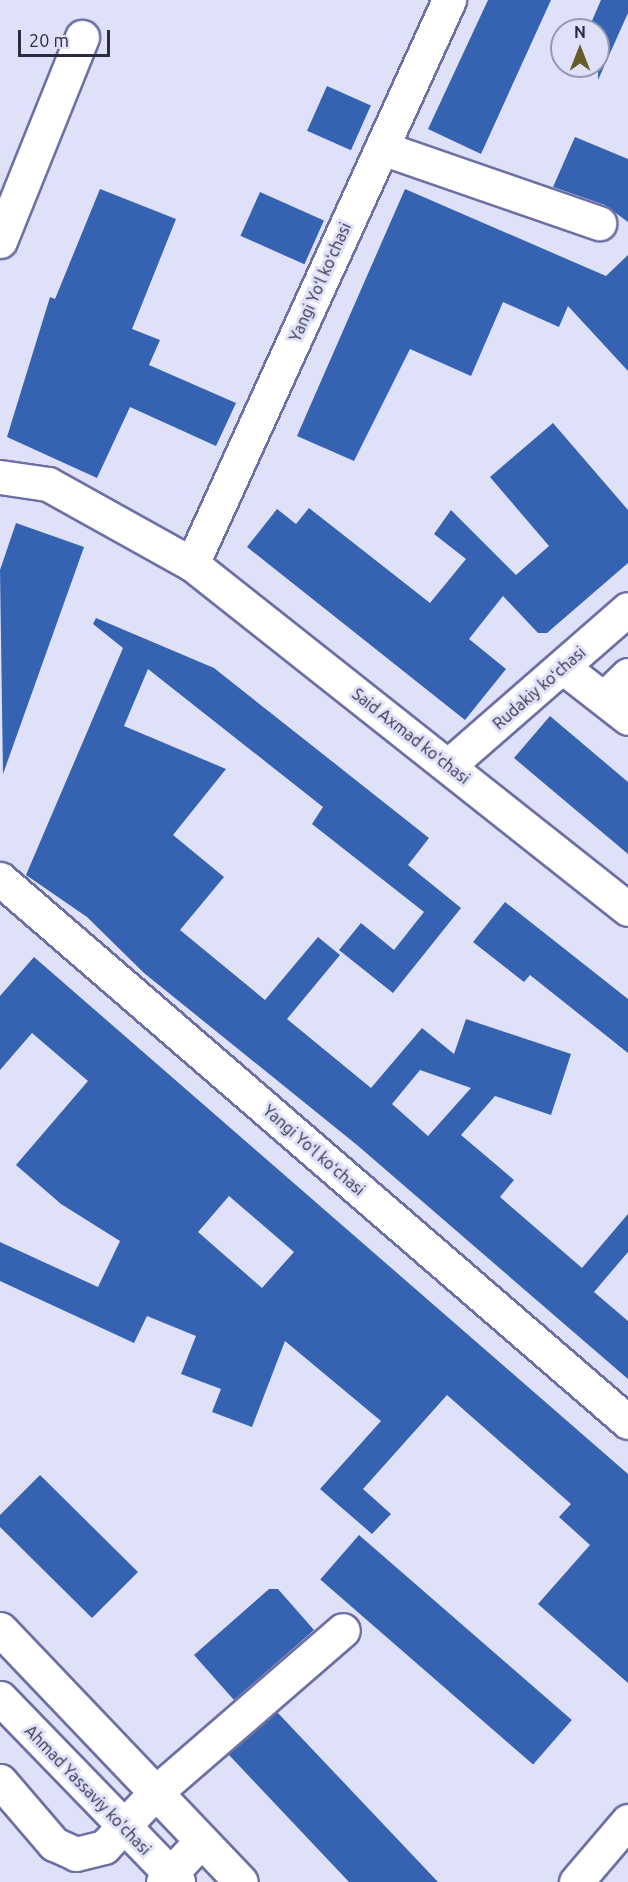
<!DOCTYPE html>
<meta charset="utf-8">
<style>
body{margin:0}
#map{position:relative;width:628px;height:1882px;overflow:hidden;background:#dfe1f9;font-family:Ubuntu,sans-serif}
div>[style]{position:absolute}
[style*='--x']{left:calc(var(--x)*1px);top:calc(var(--y)*1px);width:calc(var(--w)*1px);rotate:calc(var(--a)*1deg)}
.building>*{inset:0;background:#3663b1;transform-origin:0 0}
.roads{filter:drop-shadow(2px 0 #6d70a4) drop-shadow(-2px 0 #6d70a4) drop-shadow(0 2px #6d70a4) drop-shadow(0 -2px #6d70a4)}
.minor>*{height:33px;margin:-16.5px;padding:0 16.5px;transform-origin:16.5px;border-radius:16.5px;background:#fff}
.major>*{height:33px;margin:-16.5px;padding:0 16.5px;transform-origin:16.5px;border-radius:16.5px;background:#fff}
span{translate:-50% -50%;white-space:nowrap;text-align:center;line-height:1.15;-webkit-text-stroke:6px #dfe1f9;paint-order:stroke}
.street-label{font-size:16px;color:#2a2c42}
.north{position:absolute;left:550px;top:18px;width:60px;height:60px;box-sizing:border-box;background:#dfe1f9;border:2px solid #9799b0;border-radius:50%;rotate:0deg;font-size:16px;font-weight:700;line-height:24px;text-align:center;color:#2a2c42}
.north::after{content:'';display:block;margin:auto;width:21px;height:27px;background:#655d29;clip-path:polygon(50% 0,100% 100%,50% 72%,0 100%)}
.scale{position:absolute;left:18px;top:30px;width:92px;height:27px;box-sizing:border-box;border:3px solid #2a2c42;border-top:0;padding-left:8px;font-size:18px;line-height:21px;white-space:nowrap;color:#2a2c42;-webkit-text-stroke:4px #dfe1f9;paint-order:stroke}
</style>
<div id="map">
<div class="building">
<div style="clip-path:polygon(488px 0,551px 0,481px 154px,428px 129px)"></div>
<div style="clip-path:polygon(601px 0,628px 0,628px 13px,598px 80px,598px 30px,588px 30px)"></div>
<div style="left:327px;top:86px;width:48px;height:49px;rotate:24deg"></div>
<div style="clip-path:polygon(575px 137px,628px 159px,628px 222px,605px 205px,553px 187px)"></div>
<div style="clip-path:polygon(100px 189px,176px 219px,132px 329px,160px 340px,149px 365px,236px 403px,216px 446px,130px 407px,97px 478px,7px 437px,50px 297px,55px 299px)"></div>
<div style="clip-path:polygon(405px 189px,606px 276px,628px 255px,628px 371px,568px 306px,559px 327px,503px 302px,471px 376px,410px 349px,354px 461px,297px 436px)"></div>
<div style="left:260px;top:192px;width:70px;height:48px;rotate:24deg"></div>
<div style="clip-path:polygon(553px 423px,628px 510px,628px 563px,547px 633px,538px 633px,503px 596px,469px 639px,506px 669px,465px 720px,247px 547px,277px 509px,296px 524px,309px 508px,430px 603px,466px 559px,434px 534px,451px 510px,516px 575px,549px 546px,490px 477px)"></div>
<div style="clip-path:polygon(16px 523px,84px 547px,3px 774px,0 570px)"></div>
<div style="clip-path:polygon(evenodd,96px 618px,214px 668px,429px 838px,408px 865px,461px 908px,393px 993px,339px 950px,361px 923px,394px 950px,424px 912px,312px 824px,323px 807px,148px 669px,124px 726px,226px 769px,173px 835px,224px 877px,180px 930px,265px 1000px,318px 937px,340px 955px,287px 1019px,371px 1088px,422px 1028px,454px 1054px,466px 1019px,571px 1054px,551px 1115px,495px 1096px,461px 1135px,514px 1180px,500px 1197px,582px 1268px,628px 1214px,628px 1252px,594px 1292px,628px 1321px,628px 1379px,357px 1145px,144px 973px,87px 917px,26px 875px,123px 648px,93px 624px,96px 618px,420px 1070px,471px 1088px,428px 1136px,392px 1104px,420px 1070px)"></div>
<div style="clip-path:polygon(550px 716px,628px 782px,628px 854px,514px 758px)"></div>
<div style="clip-path:polygon(505px 902px,628px 999px,628px 1053px,530px 975px,524px 982px,473px 942px)"></div>
<div style="clip-path:polygon(evenodd,34px 957px,628px 1474px,628px 1683px,538px 1604px,590px 1545px,559px 1517px,571px 1504px,447px 1395px,363px 1489px,391px 1514px,372px 1534px,320px 1489px,381px 1421px,285px 1341px,252px 1427px,212px 1412px,221px 1389px,181px 1374px,196px 1336px,147px 1316px,134px 1343px,0 1281px,0 1242px,98px 1287px,120px 1241px,61px 1204px,16px 1165px,88px 1081px,32px 1033px,0 1070px,0 996px,34px 957px,229px 1196px,294px 1252px,262px 1288px,198px 1232px,229px 1196px)"></div>
<div style="clip-path:polygon(40px 1475px,138px 1572px,92px 1618px,0 1527px,0 1515px)"></div>
<div style="left:359px;top:1535px;width:282px;height:59px;rotate:41deg"></div>
<div style="clip-path:polygon(269px 1589px,278px 1589px,314px 1630px,234px 1700px,194px 1655px)"></div>
<div style="clip-path:polygon(277px 1712px,438px 1882px,349px 1882px,228px 1754px)"></div>
</div>
<div class="roads">
<div class="minor">
<div style="--x:382;--y:148;--w:230;--a:19.1"></div>
<div style="--x:0;--y:241;--w:220;--a:-68.1"></div>
<div style="--x:0;--y:477;--w:49;--a:8.3"></div>
<div style="--x:48;--y:484;--w:165;--a:29.1"></div>
<div style="--x:192;--y:564;--w:556;--a:38.35"></div>
<div style="--x:192;--y:564;--w:620;--a:-65.5"></div>
<div style="--x:564;--y:668;--w:81;--a:38"></div>
<div style="--x:604;--y:698;--w:33;--a:-44"></div>
<div style="--x:449;--y:765;--w:237;--a:-41.1"></div>
<div style="--x:0;--y:879;--w:830;--a:40.85"></div>
<div style="--x:0;--y:1781;--w:83;--a:49.4"></div>
<div style="--x:54;--y:1844;--w:24;--a:24"></div>
<div style="--x:76;--y:1854;--w:29;--a:-14"></div>
<div style="--x:104;--y:1847;--w:76;--a:-46.6"></div>
<div style="--x:156;--y:1792;--w:247;--a:-40.9"></div>
<div style="--x:163;--y:1882;--w:56;--a:-47.2"></div>
<div style="--x:576;--y:1882;--w:80;--a:-49.6"></div>
</div>
<div class="major">
<div style="--x:0;--y:1629;--w:349;--a:46.4"></div>
<div style="--x:0;--y:1698;--w:256;--a:45.9"></div>
</div>
</div>
<div class="street-label">
<span style="left:320px;top:282px;rotate:-66deg">Yangi Yoʻl koʻchasi</span>
<span style="left:539px;top:688px;rotate:-41deg">Rudakiy koʻchasi</span>
<span style="left:411px;top:736px;rotate:38deg">Said Axmad koʻchasi</span>
<span style="left:314px;top:1150px;rotate:41deg">Yangi Yoʻl koʻchasi</span>
<span style="left:88px;top:1790px;rotate:46deg">Ahmad Yassaviy ko'chasi</span>
</div>
<div class="north">N</div>
<div class="scale">20 m</div>
</div>
